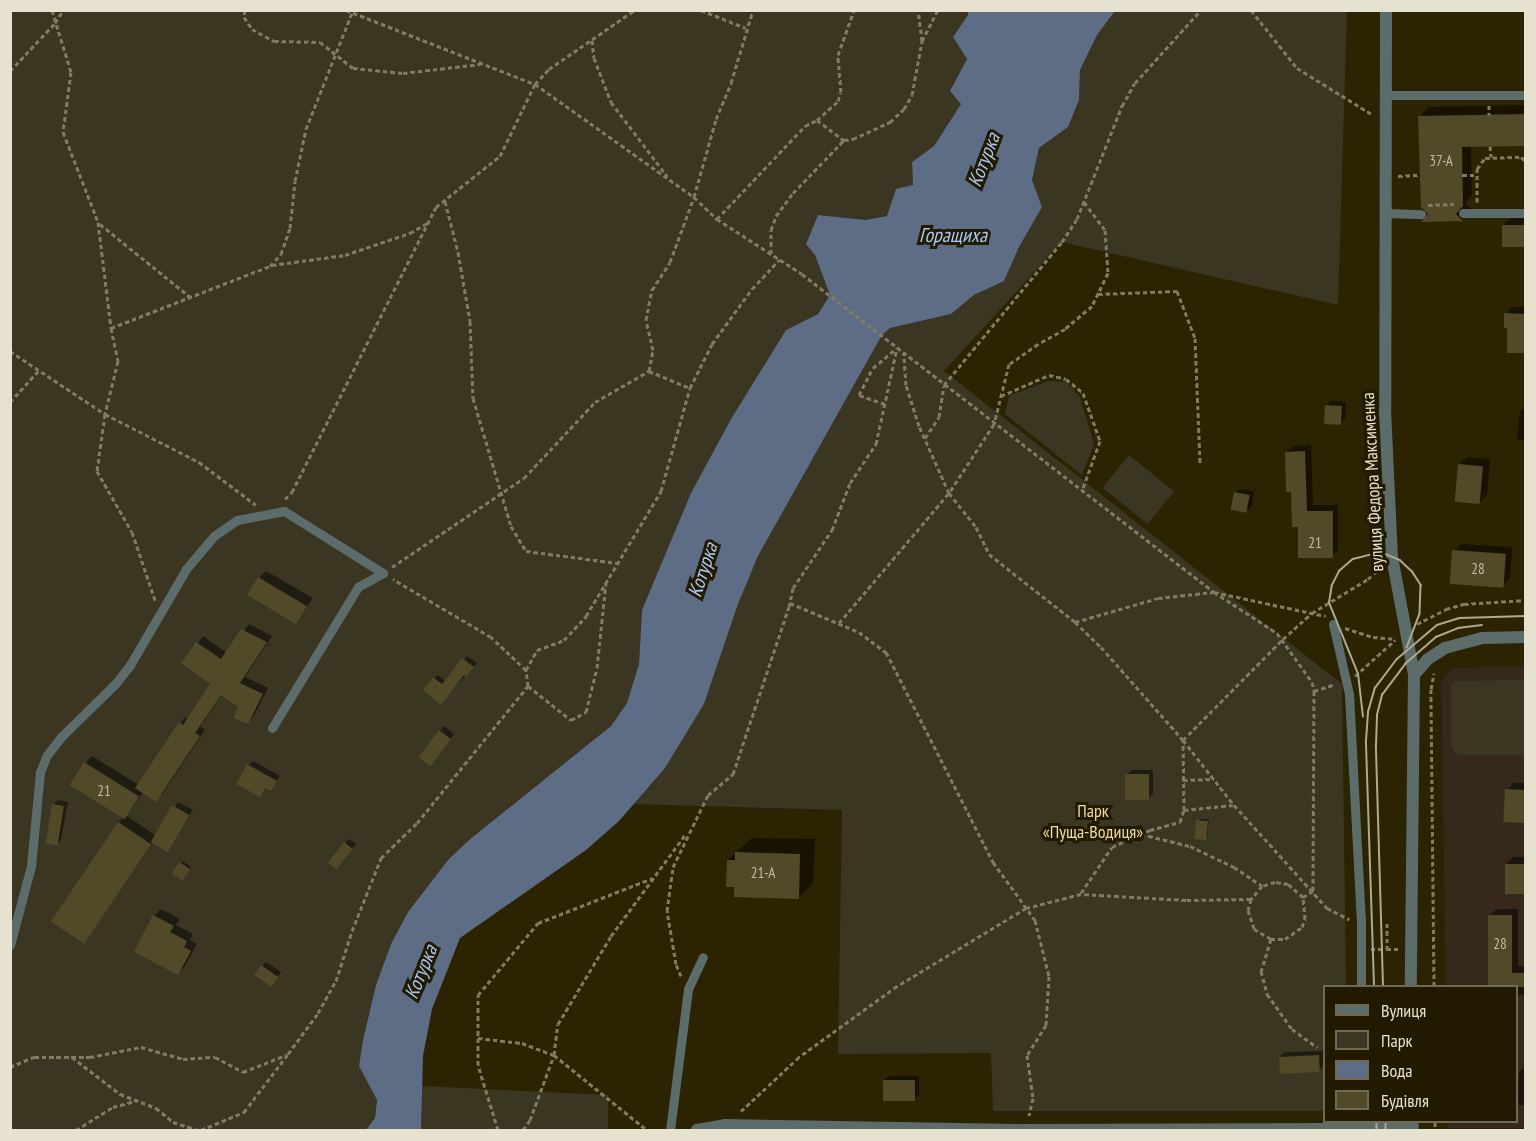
<!DOCTYPE html>
<meta charset="utf-8">
<style>
body{margin:0}
#map{position:relative;width:1536px;height:1141px;overflow:hidden;background:#2c2303;font-family:"PT Sans Narrow",sans-serif}
div>[style]{position:absolute}
[style*='--x']{left:calc(var(--x)*1px);top:calc(var(--y)*1px);width:calc(var(--w)*1px);rotate:calc(var(--a)*1deg)}
.education>*{inset:0;background:#36281b}
.green>*{inset:0;background:#3b3622;transform-origin:0 0}
.water>*{inset:0;background:#5d6d86}
.shadow>*{inset:0;background:#0007}
.building>*{inset:0;background:#524929;transform-origin:0 0}
.path>*{height:3px;margin-top:-1.5px;transform-origin:0;background:repeating-linear-gradient(90deg,#827b61 0 4.5px,transparent 0 7.5px)}
.lane>*{height:9px;margin:-4.5px;padding:0 4.5px;transform-origin:4.5px;border-radius:4.5px;background:#5c6c6b}
.street>*{height:12px;margin:-6px;padding:0 6px;transform-origin:6px;border-radius:6px;background:#5c6c6b}
.tram>*{height:1.5px;margin:-0.75px;padding:0 0.75px;transform-origin:0.75px;border-radius:0.75px;background:#afa892}
span{translate:-50% -50%;white-space:nowrap;text-align:center;line-height:1.15;-webkit-text-stroke:6px #221a00;paint-order:stroke}
.number-label{font-size:15px;color:#c2bca6}
.number-label span{-webkit-text-stroke-width:0}
.street-label{font-size:18px;color:#e7e2d0}
.park-label{font-size:18px;color:#ecdca5}
.water-label{font-size:20px;color:#a9c8f6;font-style:italic}
.frame{position:absolute;inset:0;border:12px solid #e7e2d0;pointer-events:none}
.legend{position:absolute;left:1323px;top:985px;width:195px;height:138px;box-sizing:border-box;background:#221a00;border:2px solid #716a53;margin:0;padding:8px 10px;list-style:none;font-size:18px;color:#e7e2d0}
.legend li{display:flex;align-items:center;gap:12px;height:30px}
.legend b{width:30px;border:2px solid #716a53}
</style>
<div id="map">
<div class="education">
<div style="clip-path:polygon(1525px 666px,1525px 1128px,1448px 1128px,1448px 1122px,1516px 1122px,1516px 986px,1446px 986px,1441px 681px,1452px 668px)"></div>
</div>
<div class="green">
<div style="clip-path:polygon(10px 11px,968px 11px,968px 15px,953px 37px,967px 59px,950px 91px,961px 104px,934px 146px,912px 162px,913px 185px,887px 216px,866px 220px,818px 215px,806px 244px,815px 254px,830px 295px,818px 314px,786px 330px,731px 419px,691px 493px,642px 610px,639px 664px,627px 703px,611px 726px,469px 840px,448px 860px,408px 912px,391px 944px,376px 985px,363px 1040px,359px 1066px,377px 1100px,375px 1118px,366px 1130px,11px 1130px)"></div>
<div style="clip-path:polygon(1115px 11px,1347px 11px,1338px 305px,1062px 242px,944px 371px,1342px 684px,1346px 986px,1324px 986px,1324px 1111px,993px 1111px,991px 1053px,838px 1054px,842px 810px,633px 804px,665px 768px,704px 704px,738px 604px,758px 556px,882px 335px,890px 328px,951px 314px,974px 295px,1004px 281px,1019px 247px,1042px 207px,1032px 180px,1039px 148px,1068px 127px,1079px 100px,1080px 70px,1097px 35px)"></div>
<div style="clip-path:polygon(1048px 381px,1066px 382px,1080px 397px,1094px 444px,1082px 475px,1005px 414px,1009px 396px)"></div>
<div style="left:1129px;top:455px;width:58px;height:42px;rotate:39deg"></div>
<div style="clip-path:polygon(1525px 680px,1525px 755px,1459px 755px,1455px 753px,1451px 744px,1451px 684px,1455px 681px)"></div>
<div style="clip-path:polygon(422px 1086px,608px 1095px,608px 1130px,421px 1130px)"></div>
</div>
<div class="water">
<div style="clip-path:polygon(968px 11px,1115px 11px,1097px 35px,1080px 70px,1079px 100px,1068px 127px,1039px 148px,1032px 180px,1042px 207px,1019px 247px,1004px 281px,974px 295px,951px 314px,890px 328px,882px 335px,758px 556px,738px 604px,704px 704px,665px 768px,619px 821px,586px 850px,460px 938px,432px 1009px,423px 1056px,421px 1130px,366px 1130px,375px 1118px,377px 1100px,359px 1066px,363px 1040px,376px 985px,391px 944px,408px 912px,448px 860px,469px 840px,611px 726px,627px 703px,639px 664px,642px 610px,691px 493px,731px 419px,786px 330px,818px 314px,830px 295px,815px 255px,806px 244px,818px 215px,866px 220px,887px 216px,896px 189px,913px 185px,912px 162px,934px 146px,961px 104px,950px 91px,967px 59px,953px 37px,968px 15px)"></div>
</div>
<div class="shadow">
<div style="clip-path:polygon(1526px 105px,1526px 144px,1471px 145px,1472px 195px,1465px 203px,1472px 210px,1463px 219px,1425px 220px,1430px 213px,1419px 117px,1429px 107px)"></div>
<div style="clip-path:polygon(1511px 218px,1526px 218px,1526px 246px,1503px 225px)"></div>
<div style="clip-path:polygon(1512px 307px,1526px 307px,1526px 356px,1509px 327px,1505px 314px)"></div>
<div style="clip-path:polygon(1331px 401px,1346px 402px,1345px 419px,1341px 423px,1326px 406px)"></div>
<div style="clip-path:polygon(1525px 407px,1526px 407px,1526px 440px,1517px 439px,1520px 411px)"></div>
<div style="clip-path:polygon(1311px 445px,1313px 505px,1338px 505px,1338px 550px,1332px 556px,1299px 526px,1286px 452px,1293px 446px)"></div>
<div style="clip-path:polygon(1467px 457px,1490px 459px,1487px 495px,1479px 503px,1460px 464px)"></div>
<div style="clip-path:polygon(1240px 489px,1254px 491px,1252px 506px,1248px 510px,1235px 493px)"></div>
<div style="clip-path:polygon(1461px 544px,1512px 547px,1510px 578px,1503px 586px,1454px 551px)"></div>
<div style="clip-path:polygon(266px 571px,313px 598px,296px 622px,259px 578px)"></div>
<div style="clip-path:polygon(249px 624px,272px 636px,245px 677px,268px 688px,254px 716px,248px 722px,240px 706px,222px 694px,200px 727px,205px 730px,162px 794px,156px 800px,143px 792px,127px 816px,156px 836px,178px 802px,193px 810px,167px 850px,153px 842px,84px 942px,119px 822px,124px 817px,85px 763px,92px 756px,139px 785px,180px 723px,186px 717px,189px 719px,212px 684px,183px 663px,203px 636px,227px 653px)"></div>
<div style="clip-path:polygon(467px 656px,477px 663px,444px 699px,434px 678px,438px 675px,446px 682px)"></div>
<div style="clip-path:polygon(444px 726px,454px 734px,435px 760px,440px 731px)"></div>
<div style="clip-path:polygon(253px 761px,280px 776px,271px 789px,266px 787px,260px 795px,248px 765px)"></div>
<div style="clip-path:polygon(1132px 770px,1153px 770px,1153px 794px,1148px 799px,1127px 774px)"></div>
<div style="clip-path:polygon(1514px 783px,1526px 783px,1526px 821px,1507px 790px)"></div>
<div style="clip-path:polygon(58px 800px,68px 802px,61px 839px,57px 844px,47px 842px,54px 804px)"></div>
<div style="clip-path:polygon(1200px 819px,1209px 819px,1207px 838px,1198px 821px)"></div>
<div style="clip-path:polygon(752px 838px,815px 839px,813px 883px,799px 897px,736px 886px,728px 860px)"></div>
<div style="clip-path:polygon(349px 839px,356px 844px,341px 863px,345px 843px)"></div>
<div style="clip-path:polygon(1513px 857px,1526px 857px,1526px 893px,1506px 864px)"></div>
<div style="clip-path:polygon(182px 861px,191px 867px,184px 878px,180px 863px)"></div>
<div style="clip-path:polygon(161px 909px,180px 919px,176px 925px,193px 934px,190px 940px,197px 944px,185px 966px,178px 973px,154px 916px)"></div>
<div style="clip-path:polygon(1497px 909px,1518px 909px,1518px 966px,1526px 966px,1526px 995px,1516px 995px,1516px 986px,1489px 916px)"></div>
<div style="clip-path:polygon(266px 962px,281px 972px,275px 981px,262px 966px)"></div>
<div style="clip-path:polygon(1323px 1051px,1323px 1066px,1319px 1071px,1280px 1056px,1285px 1052px)"></div>
<div style="clip-path:polygon(1526px 1066px,1526px 1105px,1518px 1105px,1519px 1072px)"></div>
<div style="clip-path:polygon(889px 1076px,919px 1076px,919px 1095px,914px 1100px,884px 1080px)"></div>
</div>
<div class="building">
<div style="clip-path:polygon(1526px 114px,1526px 146px,1462px 147px,1463px 206px,1456px 214px,1463px 221px,1421px 222px,1428px 214px,1421px 207px,1418px 116px)"></div>
<div style="left:1502px;top:225px;width:24px;height:22px"></div>
<div style="clip-path:polygon(1504px 313px,1526px 314px,1526px 353px,1507px 353px,1507px 328px,1504px 328px)"></div>
<div style="left:1325px;top:405px;width:17px;height:19px;rotate:3deg"></div>
<div style="clip-path:polygon(1305px 451px,1307px 511px,1333px 511px,1333px 558px,1298px 558px,1298px 527px,1292px 527px,1291px 492px,1286px 492px,1285px 452px)"></div>
<div style="left:1458px;top:464px;width:25px;height:38px;rotate:5deg"></div>
<div style="left:1234px;top:492px;width:16px;height:18px;rotate:11deg"></div>
<div style="left:1452px;top:550px;width:54px;height:34px;rotate:4deg"></div>
<div style="left:258px;top:577px;width:57px;height:21px;rotate:31deg"></div>
<div style="clip-path:polygon(241px 629px,267px 642px,240px 683px,263px 694px,248px 724px,233px 718px,238px 707px,221px 695px,195px 733px,200px 736px,156px 802px,135px 788px,179px 722px,183px 725px,210px 684px,181px 663px,196px 642px,221px 659px)"></div>
<div style="clip-path:polygon(462px 658px,474px 667px,466px 677px,464px 675px,441px 705px,423px 690px,433px 677px,442px 684px)"></div>
<div style="left:439px;top:730px;width:15px;height:34px;rotate:37deg"></div>
<div style="left:84px;top:762px;width:65px;height:27px;rotate:32deg"></div>
<div style="clip-path:polygon(247px 764px,277px 781px,271px 791px,265px 788px,260px 797px,236px 784px)"></div>
<div style="left:1125px;top:774px;width:24px;height:26px"></div>
<div style="left:1505px;top:789px;width:21px;height:33px;rotate:3deg"></div>
<div style="left:52px;top:804px;width:12px;height:40px;rotate:9deg"></div>
<div style="left:172px;top:805px;width:20px;height:43px;rotate:30deg"></div>
<div style="left:1196px;top:820px;width:12px;height:19px;rotate:5deg"></div>
<div style="left:118px;top:822px;width:40px;height:120px;rotate:34deg"></div>
<div style="left:344px;top:842px;width:11px;height:26px;rotate:38deg"></div>
<div style="clip-path:polygon(735px 852px,800px 854px,799px 899px,734px 897px,734px 887px,726px 887px,727px 860px,735px 860px)"></div>
<div style="left:179px;top:862px;width:13px;height:14px;rotate:32deg"></div>
<div style="left:1505px;top:864px;width:21px;height:30px"></div>
<div style="clip-path:polygon(153px 915px,174px 926px,170px 932px,187px 941px,184px 947px,191px 951px,178px 975px,134px 952px)"></div>
<div style="clip-path:polygon(1488px 915px,1512px 915px,1512px 973px,1526px 973px,1526px 987px,1488px 987px)"></div>
<div style="left:261px;top:965px;width:21px;height:12px;rotate:35deg"></div>
<div style="left:1319px;top:1055px;width:17px;height:40px;rotate:87deg"></div>
<div style="left:883px;top:1080px;width:32px;height:21px"></div>
</div>
<div class="path">
<div style="--x:52;--y:10;--w:65;--a:73"></div>
<div style="--x:71;--y:72;--w:61;--a:97.6"></div>
<div style="--x:63;--y:132;--w:97;--a:68.7"></div>
<div style="--x:98;--y:222;--w:107;--a:83"></div>
<div style="--x:111;--y:328;--w:34;--a:78"></div>
<div style="--x:118;--y:361;--w:55;--a:103.8"></div>
<div style="--x:105;--y:414;--w:58;--a:98"></div>
<div style="--x:97;--y:471;--w:70;--a:60.2"></div>
<div style="--x:132;--y:532;--w:72;--a:71.3"></div>
<div style="--x:245;--y:10;--w:7;--a:98"></div>
<div style="--x:244;--y:17;--w:14;--a:56"></div>
<div style="--x:252;--y:29;--w:25;--a:29"></div>
<div style="--x:274;--y:41;--w:46;--a:1.2"></div>
<div style="--x:320;--y:42;--w:42;--a:38.2"></div>
<div style="--x:353;--y:68;--w:50;--a:5.7"></div>
<div style="--x:403;--y:73;--w:78;--a:-6.7"></div>
<div style="--x:346;--y:10;--w:203;--a:21.4"></div>
<div style="--x:535;--y:84;--w:195;--a:35.4"></div>
<div style="--x:694;--y:197;--w:32;--a:44"></div>
<div style="--x:717;--y:219;--w:101;--a:32.9"></div>
<div style="--x:802;--y:274;--w:520;--a:37.66"></div>
<div style="--x:1214;--y:592;--w:75;--a:33.1"></div>
<div style="--x:1277;--y:633;--w:60;--a:54.5"></div>
<div style="--x:1312;--y:682;--w:9;--a:77"></div>
<div style="--x:1314;--y:691;--w:200;--a:90.3"></div>
<div style="--x:1313;--y:891;--w:12;--a:149"></div>
<div style="--x:1303;--y:897;--w:20;--a:-139"></div>
<div style="--x:1288;--y:884;--w:13;--a:-171"></div>
<div style="--x:1275;--y:882;--w:14;--a:163"></div>
<div style="--x:1262;--y:886;--w:17;--a:130"></div>
<div style="--x:1251;--y:899;--w:65;--a:179.1"></div>
<div style="--x:1186;--y:900;--w:105;--a:-176.7"></div>
<div style="--x:1081;--y:894;--w:57;--a:165.7"></div>
<div style="--x:1026;--y:908;--w:151;--a:148.8"></div>
<div style="--x:897;--y:986;--w:121;--a:144.1"></div>
<div style="--x:799;--y:1057;--w:81;--a:137"></div>
<div style="--x:701;--y:10;--w:48;--a:21.8"></div>
<div style="--x:1251;--y:10;--w:74;--a:51.6"></div>
<div style="--x:1297;--y:68;--w:89;--a:31.7"></div>
<div style="--x:592;--y:40;--w:18;--a:84"></div>
<div style="--x:594;--y:58;--w:47;--a:68.9"></div>
<div style="--x:611;--y:102;--w:93;--a:52.9"></div>
<div style="--x:922;--y:41;--w:35;--a:-63"></div>
<div style="--x:10;--y:71;--w:66;--a:-46.8"></div>
<div style="--x:55;--y:23;--w:15;--a:-58"></div>
<div style="--x:1489;--y:105;--w:10;--a:90"></div>
<div style="--x:817;--y:120;--w:34;--a:37"></div>
<div style="--x:844;--y:140;--w:9;--a:-6"></div>
<div style="--x:853;--y:139;--w:41;--a:-24.7"></div>
<div style="--x:890;--y:122;--w:19;--a:-43"></div>
<div style="--x:904;--y:109;--w:16;--a:-60"></div>
<div style="--x:912;--y:95;--w:55;--a:-79.5"></div>
<div style="--x:922;--y:41;--w:31;--a:-97"></div>
<div style="--x:1490;--y:146;--w:11;--a:85"></div>
<div style="--x:1462;--y:175;--w:15;--a:0"></div>
<div style="--x:1398;--y:176;--w:22;--a:-3"></div>
<div style="--x:445;--y:201;--w:53;--a:75.7"></div>
<div style="--x:458;--y:252;--w:70;--a:80.1"></div>
<div style="--x:470;--y:321;--w:77;--a:87.8"></div>
<div style="--x:473;--y:398;--w:134;--a:73.5"></div>
<div style="--x:511;--y:526;--w:29;--a:59"></div>
<div style="--x:526;--y:551;--w:92;--a:7.5"></div>
<div style="--x:1084;--y:202;--w:35;--a:53"></div>
<div style="--x:1105;--y:230;--w:43;--a:86"></div>
<div style="--x:1108;--y:273;--w:37;--a:116"></div>
<div style="--x:1092;--y:306;--w:35;--a:140"></div>
<div style="--x:1065;--y:329;--w:31;--a:151"></div>
<div style="--x:1038;--y:344;--w:35;--a:145"></div>
<div style="--x:1009;--y:364;--w:62;--a:104"></div>
<div style="--x:994;--y:424;--w:82;--a:123.1"></div>
<div style="--x:949;--y:493;--w:43;--a:51.5"></div>
<div style="--x:976;--y:527;--w:30;--a:64"></div>
<div style="--x:989;--y:554;--w:110;--a:38.3"></div>
<div style="--x:1075;--y:622;--w:36;--a:44"></div>
<div style="--x:1101;--y:647;--w:124;--a:48.6"></div>
<div style="--x:1183;--y:740;--w:83;--a:51.9"></div>
<div style="--x:1234;--y:805;--w:139;--a:47.9"></div>
<div style="--x:1327;--y:908;--w:25;--a:27"></div>
<div style="--x:1477;--y:202;--w:33;--a:-90"></div>
<div style="--x:1477;--y:169;--w:14;--a:-54"></div>
<div style="--x:1485;--y:158;--w:36;--a:-2"></div>
<div style="--x:1521;--y:157;--w:6;--a:39"></div>
<div style="--x:1428;--y:205;--w:26;--a:-2"></div>
<div style="--x:717;--y:219;--w:128;--a:-46.6"></div>
<div style="--x:805;--y:126;--w:13;--a:-27"></div>
<div style="--x:817;--y:120;--w:28;--a:-42"></div>
<div style="--x:838;--y:101;--w:9;--a:-72"></div>
<div style="--x:841;--y:92;--w:37;--a:-95"></div>
<div style="--x:838;--y:55;--w:48;--a:-70.4"></div>
<div style="--x:100;--y:224;--w:116;--a:39"></div>
<div style="--x:771;--y:254;--w:24;--a:-90"></div>
<div style="--x:771;--y:230;--w:15;--a:-70"></div>
<div style="--x:776;--y:216;--w:29;--a:-54"></div>
<div style="--x:793;--y:193;--w:74;--a:-46.1"></div>
<div style="--x:272;--y:265;--w:74;--a:-7.8"></div>
<div style="--x:345;--y:255;--w:69;--a:-18.7"></div>
<div style="--x:410;--y:233;--w:22;--a:-30"></div>
<div style="--x:1098;--y:294;--w:79;--a:-2.2"></div>
<div style="--x:1177;--y:291;--w:50;--a:69"></div>
<div style="--x:1195;--y:338;--w:127;--a:87.7"></div>
<div style="--x:111;--y:328;--w:171;--a:-21.3"></div>
<div style="--x:270;--y:266;--w:16;--a:-47"></div>
<div style="--x:281;--y:254;--w:28;--a:-71"></div>
<div style="--x:290;--y:228;--w:47;--a:-83.9"></div>
<div style="--x:295;--y:181;--w:53;--a:-78.1"></div>
<div style="--x:306;--y:129;--w:128;--a:-68.4"></div>
<div style="--x:10;--y:351;--w:114;--a:33.6"></div>
<div style="--x:105;--y:414;--w:106;--a:27.1"></div>
<div style="--x:199;--y:462;--w:71;--a:37"></div>
<div style="--x:649;--y:371;--w:44;--a:22.5"></div>
<div style="--x:1001;--y:396;--w:52;--a:-23.6"></div>
<div style="--x:1049;--y:375;--w:17;--a:13"></div>
<div style="--x:1066;--y:379;--w:22;--a:39"></div>
<div style="--x:1083;--y:393;--w:51;--a:70.5"></div>
<div style="--x:1100;--y:441;--w:53;--a:109.8"></div>
<div style="--x:10;--y:402;--w:43;--a:-47.8"></div>
<div style="--x:885;--y:404;--w:28;--a:-161"></div>
<div style="--x:859;--y:395;--w:30;--a:-63"></div>
<div style="--x:873;--y:368;--w:30;--a:-40"></div>
<div style="--x:925;--y:438;--w:25;--a:-56"></div>
<div style="--x:939;--y:417;--w:32;--a:-81"></div>
<div style="--x:944;--y:385;--w:185;--a:-50.5"></div>
<div style="--x:1062;--y:242;--w:27;--a:-57"></div>
<div style="--x:1077;--y:219;--w:122;--a:-68.3"></div>
<div style="--x:1122;--y:106;--w:26;--a:-61"></div>
<div style="--x:1135;--y:83;--w:98;--a:-47.9"></div>
<div style="--x:285;--y:499;--w:10;--a:-45"></div>
<div style="--x:292;--y:492;--w:319;--a:-63.2"></div>
<div style="--x:436;--y:207;--w:82;--a:-38.6"></div>
<div style="--x:500;--y:156;--w:80;--a:-64.1"></div>
<div style="--x:535;--y:84;--w:21;--a:-47"></div>
<div style="--x:549;--y:69;--w:104;--a:-34.5"></div>
<div style="--x:392;--y:567;--w:159;--a:-34"></div>
<div style="--x:524;--y:478;--w:104;--a:-46.9"></div>
<div style="--x:595;--y:402;--w:62;--a:-29.9"></div>
<div style="--x:649;--y:371;--w:21;--a:-79"></div>
<div style="--x:653;--y:350;--w:31;--a:-103"></div>
<div style="--x:646;--y:320;--w:31;--a:-79"></div>
<div style="--x:652;--y:290;--w:33;--a:-57"></div>
<div style="--x:670;--y:262;--w:69;--a:-69.7"></div>
<div style="--x:694;--y:197;--w:81;--a:-74.2"></div>
<div style="--x:716;--y:119;--w:39;--a:-67"></div>
<div style="--x:731;--y:83;--w:76;--a:-73.2"></div>
<div style="--x:790;--y:603;--w:75;--a:22.8"></div>
<div style="--x:859;--y:632;--w:34;--a:37"></div>
<div style="--x:886;--y:652;--w:236;--a:63"></div>
<div style="--x:993;--y:862;--w:72;--a:54.1"></div>
<div style="--x:1035;--y:920;--w:58;--a:76"></div>
<div style="--x:1049;--y:976;--w:49;--a:93.5"></div>
<div style="--x:1046;--y:1025;--w:36;--a:122"></div>
<div style="--x:1027;--y:1055;--w:43;--a:82.1"></div>
<div style="--x:1033;--y:1098;--w:18;--a:103"></div>
<div style="--x:1075;--y:622;--w:86;--a:-16.1"></div>
<div style="--x:1158;--y:598;--w:56;--a:-6.1"></div>
<div style="--x:1214;--y:592;--w:114;--a:12.2"></div>
<div style="--x:839;--y:623;--w:170;--a:-49.8"></div>
<div style="--x:949;--y:493;--w:73;--a:-114.1"></div>
<div style="--x:919;--y:426;--w:43;--a:-107.6"></div>
<div style="--x:906;--y:385;--w:32;--a:-94"></div>
<div style="--x:1417;--y:624;--w:33;--a:-27"></div>
<div style="--x:1446;--y:609;--w:19;--a:-16"></div>
<div style="--x:1464;--y:604;--w:62;--a:-3.7"></div>
<div style="--x:1345;--y:628;--w:29;--a:18"></div>
<div style="--x:1373;--y:637;--w:21;--a:5"></div>
<div style="--x:526;--y:670;--w:23;--a:-61"></div>
<div style="--x:537;--y:650;--w:29;--a:-20"></div>
<div style="--x:564;--y:640;--w:33;--a:-47"></div>
<div style="--x:586;--y:616;--w:146;--a:-59"></div>
<div style="--x:661;--y:491;--w:107;--a:-74.3"></div>
<div style="--x:690;--y:388;--w:49;--a:-63.4"></div>
<div style="--x:712;--y:344;--w:68;--a:-54"></div>
<div style="--x:752;--y:289;--w:40;--a:-47"></div>
<div style="--x:1355;--y:676;--w:54;--a:-42"></div>
<div style="--x:528;--y:686;--w:55;--a:38.3"></div>
<div style="--x:571;--y:720;--w:17;--a:-28"></div>
<div style="--x:586;--y:712;--w:45;--a:-76"></div>
<div style="--x:597;--y:668;--w:85;--a:-84"></div>
<div style="--x:1314;--y:691;--w:22;--a:-18"></div>
<div style="--x:1183;--y:780;--w:31;--a:-2"></div>
<div style="--x:1184;--y:810;--w:49;--a:-5.8"></div>
<div style="--x:1141;--y:834;--w:50;--a:13.8"></div>
<div style="--x:1190;--y:846;--w:49;--a:25.5"></div>
<div style="--x:1234;--y:867;--w:34;--a:34"></div>
<div style="--x:1081;--y:893;--w:55;--a:-56"></div>
<div style="--x:1112;--y:847;--w:42;--a:-24.1"></div>
<div style="--x:1150;--y:830;--w:31;--a:-15"></div>
<div style="--x:1180;--y:822;--w:13;--a:-72"></div>
<div style="--x:1184;--y:810;--w:70;--a:-90.8"></div>
<div style="--x:1183;--y:740;--w:142;--a:-45.3"></div>
<div style="--x:1283;--y:639;--w:39;--a:-42"></div>
<div style="--x:1312;--y:613;--w:66;--a:-31.3"></div>
<div style="--x:1368;--y:579;--w:19;--a:-43"></div>
<div style="--x:1251;--y:899;--w:11;--a:105"></div>
<div style="--x:1248;--y:910;--w:20;--a:72"></div>
<div style="--x:1254;--y:929;--w:20;--a:30"></div>
<div style="--x:1271;--y:939;--w:14;--a:0"></div>
<div style="--x:1285;--y:939;--w:21;--a:-35"></div>
<div style="--x:1302;--y:927;--w:9;--a:-69"></div>
<div style="--x:1305;--y:919;--w:22;--a:-95"></div>
<div style="--x:1387;--y:923;--w:26;--a:90"></div>
<div style="--x:1387;--y:949;--w:11;--a:0"></div>
<div style="--x:1271;--y:939;--w:34;--a:107"></div>
<div style="--x:1261;--y:971;--w:24;--a:75"></div>
<div style="--x:1267;--y:994;--w:43;--a:54.5"></div>
<div style="--x:1292;--y:1029;--w:31;--a:36"></div>
<div style="--x:1371;--y:949;--w:16;--a:0"></div>
<div style="--x:681;--y:976;--w:13;--a:-113"></div>
<div style="--x:676;--y:964;--w:54;--a:-99.6"></div>
<div style="--x:667;--y:911;--w:44;--a:-82.2"></div>
<div style="--x:673;--y:867;--w:80;--a:-64.1"></div>
<div style="--x:708;--y:795;--w:33;--a:-40"></div>
<div style="--x:733;--y:774;--w:176;--a:-71.5"></div>
<div style="--x:789;--y:607;--w:19;--a:-78"></div>
<div style="--x:793;--y:588;--w:70;--a:-56.1"></div>
<div style="--x:832;--y:530;--w:50;--a:-69"></div>
<div style="--x:850;--y:483;--w:47;--a:-56.3"></div>
<div style="--x:876;--y:444;--w:98;--a:-77.7"></div>
<div style="--x:1434;--y:986;--w:297;--a:-90.6"></div>
<div style="--x:1431;--y:689;--w:16;--a:-79"></div>
<div style="--x:478;--y:1038;--w:44;--a:6.5"></div>
<div style="--x:522;--y:1043;--w:34;--a:21"></div>
<div style="--x:554;--y:1055;--w:119;--a:38.9"></div>
<div style="--x:72;--y:1057;--w:61;--a:37.6"></div>
<div style="--x:120;--y:1094;--w:39;--a:21"></div>
<div style="--x:156;--y:1108;--w:22;--a:39"></div>
<div style="--x:173;--y:1122;--w:26;--a:18"></div>
<div style="--x:10;--y:1067;--w:26;--a:-23"></div>
<div style="--x:34;--y:1057;--w:56;--a:0"></div>
<div style="--x:90;--y:1057;--w:52;--a:-11.1"></div>
<div style="--x:141;--y:1047;--w:44;--a:15.9"></div>
<div style="--x:183;--y:1059;--w:32;--a:-4"></div>
<div style="--x:215;--y:1057;--w:32;--a:28"></div>
<div style="--x:243;--y:1072;--w:46;--a:-21.6"></div>
<div style="--x:1435;--y:1122;--w:8;--a:90"></div>
<div style="--x:76;--y:1130;--w:44;--a:-31.9"></div>
<div style="--x:113;--y:1107;--w:23;--a:-15"></div>
<div style="--x:201;--y:1130;--w:47;--a:-22.7"></div>
<div style="--x:244;--y:1112;--w:73;--a:-52.8"></div>
<div style="--x:288;--y:1054;--w:51;--a:-53.8"></div>
<div style="--x:318;--y:1013;--w:37;--a:-61"></div>
<div style="--x:336;--y:981;--w:52;--a:-72.3"></div>
<div style="--x:352;--y:931;--w:79;--a:-68.3"></div>
<div style="--x:381;--y:858;--w:50;--a:-44.2"></div>
<div style="--x:417;--y:823;--w:176;--a:-51"></div>
<div style="--x:528;--y:686;--w:16;--a:-97"></div>
<div style="--x:526;--y:670;--w:48;--a:-136.7"></div>
<div style="--x:491;--y:637;--w:114;--a:-149.4"></div>
<div style="--x:498;--y:1130;--w:68;--a:-107.1"></div>
<div style="--x:478;--y:1065;--w:70;--a:-90"></div>
<div style="--x:478;--y:995;--w:94;--a:-50.2"></div>
<div style="--x:538;--y:923;--w:123;--a:-21.4"></div>
<div style="--x:523;--y:1130;--w:12;--a:-55"></div>
<div style="--x:530;--y:1120;--w:69;--a:-69.7"></div>
<div style="--x:554;--y:1055;--w:31;--a:-83"></div>
<div style="--x:558;--y:1024;--w:103;--a:-58.9"></div>
<div style="--x:611;--y:936;--w:125;--a:-53.8"></div>
</div>
<div class="lane">
<div style="--x:1387;--y:95;--w:139;--a:0"></div>
<div style="--x:1387;--y:213;--w:34;--a:2"></div>
<div style="--x:1463;--y:213;--w:63;--a:0"></div>
<div style="--x:1333;--y:624;--w:72;--a:77.1"></div>
<div style="--x:1349;--y:694;--w:226;--a:87"></div>
<div style="--x:1361;--y:920;--w:66;--a:90"></div>
<div style="--x:10;--y:945;--w:82;--a:-75.1"></div>
<div style="--x:31;--y:866;--w:94;--a:-84.5"></div>
<div style="--x:40;--y:772;--w:18;--a:-68"></div>
<div style="--x:47;--y:755;--w:23;--a:-52"></div>
<div style="--x:61;--y:737;--w:77;--a:-44.5"></div>
<div style="--x:116;--y:683;--w:23;--a:-52"></div>
<div style="--x:130;--y:665;--w:111;--a:-59.7"></div>
<div style="--x:186;--y:569;--w:43;--a:-49.7"></div>
<div style="--x:214;--y:536;--w:28;--a:-35"></div>
<div style="--x:237;--y:520;--w:48;--a:-10.8"></div>
<div style="--x:284;--y:511;--w:117;--a:32.1"></div>
<div style="--x:383;--y:573;--w:29;--a:151"></div>
<div style="--x:358;--y:587;--w:165;--a:121.4"></div>
<div style="--x:670;--y:1130;--w:142;--a:-82.7"></div>
<div style="--x:688;--y:989;--w:35;--a:-65"></div>
</div>
<div class="street">
<div style="--x:1386;--y:10;--w:400;--a:90.1"></div>
<div style="--x:1385;--y:410;--w:147;--a:87.3"></div>
<div style="--x:1392;--y:557;--w:120;--a:79.4"></div>
<div style="--x:1414;--y:675;--w:311;--a:90.6"></div>
<div style="--x:1414;--y:675;--w:21;--a:-49"></div>
<div style="--x:1428;--y:659;--w:20;--a:-33"></div>
<div style="--x:1445;--y:648;--w:39;--a:-15"></div>
<div style="--x:1483;--y:638;--w:43;--a:-1.3"></div>
<div style="--x:697;--y:1130;--w:28;--a:-10"></div>
<div style="--x:725;--y:1125;--w:300;--a:1"></div>
<div style="--x:1025;--y:1130;--w:338;--a:-0.2"></div>
<div style="--x:1363;--y:1129;--w:50;--a:-3.4"></div>
</div>
<div class="tram">
<div style="--x:1363;--y:717;--w:43;--a:-96.6"></div>
<div style="--x:1358;--y:674;--w:77;--a:-112.2"></div>
<div style="--x:1329;--y:603;--w:18;--a:-81"></div>
<div style="--x:1332;--y:585;--w:16;--a:-63"></div>
<div style="--x:1339;--y:571;--w:18;--a:-41"></div>
<div style="--x:1353;--y:559;--w:29;--a:-14"></div>
<div style="--x:1381;--y:552;--w:21;--a:23"></div>
<div style="--x:1400;--y:560;--w:16;--a:43"></div>
<div style="--x:1412;--y:571;--w:17;--a:57"></div>
<div style="--x:1421;--y:585;--w:29;--a:92"></div>
<div style="--x:1420;--y:614;--w:36;--a:111"></div>
<div style="--x:1374;--y:986;--w:245;--a:-91.9"></div>
<div style="--x:1366;--y:741;--w:29;--a:-86"></div>
<div style="--x:1368;--y:712;--w:25;--a:-74"></div>
<div style="--x:1375;--y:688;--w:36;--a:-53"></div>
<div style="--x:1397;--y:659;--w:52;--a:-40.4"></div>
<div style="--x:1437;--y:625;--w:24;--a:-17"></div>
<div style="--x:1460;--y:618;--w:66;--a:-1.7"></div>
<div style="--x:1383;--y:986;--w:241;--a:-91.7"></div>
<div style="--x:1376;--y:745;--w:30;--a:-88"></div>
<div style="--x:1377;--y:715;--w:21;--a:-76"></div>
<div style="--x:1382;--y:695;--w:39;--a:-53"></div>
<div style="--x:1405;--y:664;--w:41;--a:-41.1"></div>
<div style="--x:1436;--y:637;--w:24;--a:-22"></div>
<div style="--x:1458;--y:628;--w:24;--a:-7"></div>
<div style="--x:1377;--y:1122;--w:8;--a:90"></div>
<div style="--x:1386;--y:1122;--w:8;--a:90"></div>
</div>
<div class="number-label">
<span style="left:1441px;top:161px">37-А</span>
<span style="left:1315px;top:543px">21</span>
<span style="left:1478px;top:569px">28</span>
<span style="left:104px;top:791px">21</span>
<span style="left:763px;top:873px">21-А</span>
<span style="left:1500px;top:944px">28</span>
</div>
<div class="street-label">
<span style="left:1373px;top:482px;rotate:-93deg">вулиця Федора Максименка</span>
</div>
<div class="park-label">
<span style="left:1093px;top:822px">Парк<br>«Пуща-Водиця»</span>
</div>
<div class="water-label">
<span style="left:984px;top:160px;rotate:-69deg">Котурка</span>
<span style="left:953px;top:235px">Горащиха</span>
<span style="left:703px;top:570px;rotate:-72deg">Котурка</span>
<span style="left:421px;top:972px;rotate:-68deg">Котурка</span>
</div>
<div class="frame"></div>
<ul class="legend">
<li><b style="height:8px;background:#5c6c6b"></b>Вулиця</li>
<li><b style="height:16px;background:#3b3622"></b>Парк</li>
<li><b style="height:16px;background:#5d6d86"></b>Вода</li>
<li><b style="height:16px;background:#524929"></b>Будівля</li>
</ul>
</div>
